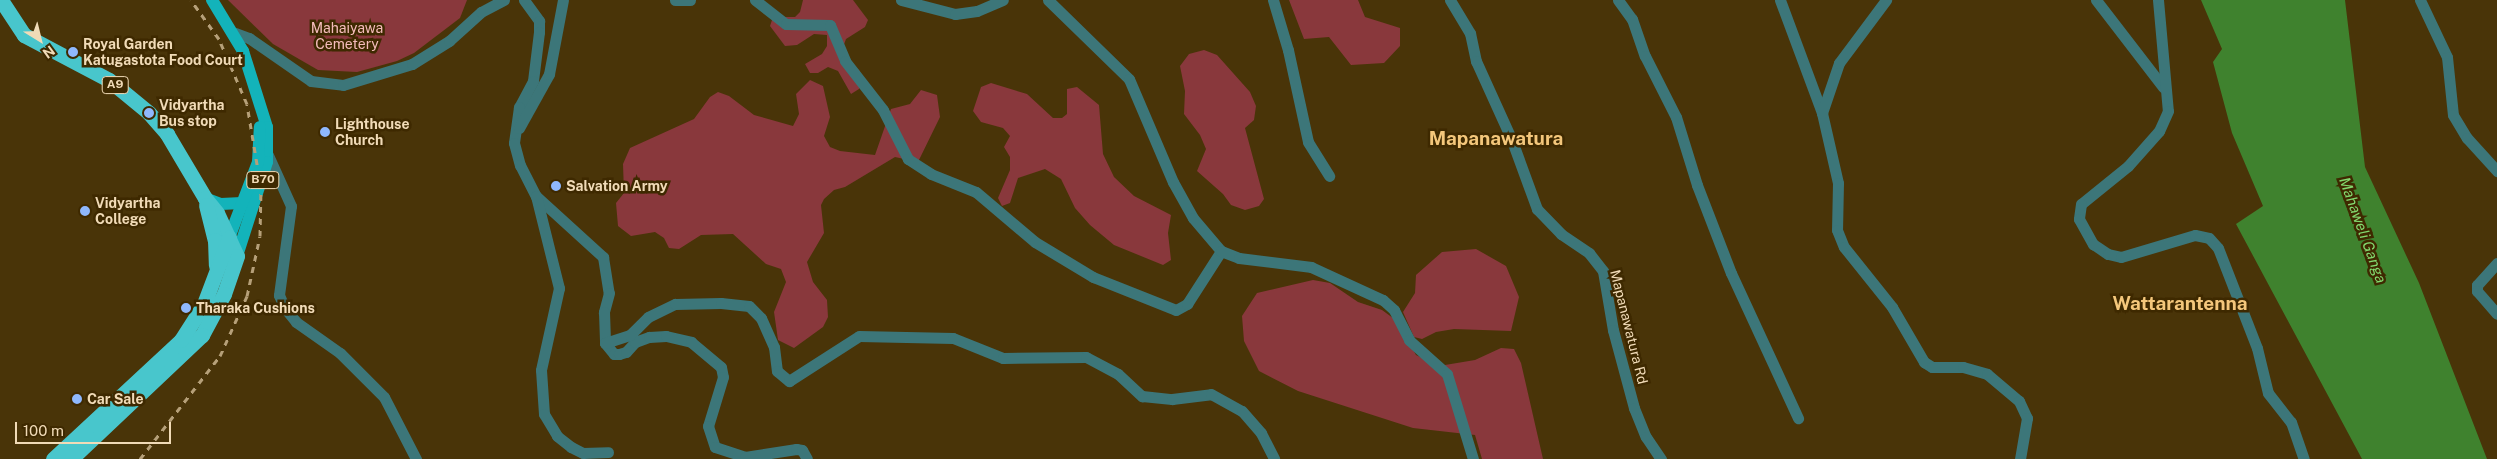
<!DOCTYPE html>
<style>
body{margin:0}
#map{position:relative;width:2497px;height:459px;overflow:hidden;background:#493408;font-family:"Public Sans",sans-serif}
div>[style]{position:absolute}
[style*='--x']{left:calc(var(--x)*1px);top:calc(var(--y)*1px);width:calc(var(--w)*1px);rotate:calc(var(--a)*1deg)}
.green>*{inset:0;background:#89383c}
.water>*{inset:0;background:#3f822e}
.minor>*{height:11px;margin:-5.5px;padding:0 5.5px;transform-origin:5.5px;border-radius:5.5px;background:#3c7679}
.major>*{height:12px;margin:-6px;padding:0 6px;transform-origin:6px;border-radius:6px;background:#13b3ba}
.highway>*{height:15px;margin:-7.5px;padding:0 7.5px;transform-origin:7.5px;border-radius:7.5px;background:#48c6cc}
.rail>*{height:3px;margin-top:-1.5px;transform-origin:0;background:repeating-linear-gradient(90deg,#b6a079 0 6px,transparent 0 12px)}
.dots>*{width:14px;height:14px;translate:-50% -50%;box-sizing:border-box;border:2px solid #3e2900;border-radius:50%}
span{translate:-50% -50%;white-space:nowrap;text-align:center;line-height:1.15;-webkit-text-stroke:5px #3e2900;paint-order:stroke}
.shield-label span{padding:1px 4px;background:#3e2900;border:1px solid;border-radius:4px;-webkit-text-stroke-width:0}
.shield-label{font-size:12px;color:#f1dbb7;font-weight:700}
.park-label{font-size:14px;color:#f5bcbb}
.poi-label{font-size:14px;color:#f1dbb7;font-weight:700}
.left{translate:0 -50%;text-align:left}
.street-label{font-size:14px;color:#f1dbb7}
.water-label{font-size:15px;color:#82d96e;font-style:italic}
.district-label{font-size:19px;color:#f4c77b;font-weight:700}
.north{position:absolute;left:15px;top:15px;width:50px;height:50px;-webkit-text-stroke:4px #3e2900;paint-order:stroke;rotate:144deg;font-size:14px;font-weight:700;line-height:20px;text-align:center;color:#f1dbb7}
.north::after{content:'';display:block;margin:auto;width:18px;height:22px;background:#f1dbb7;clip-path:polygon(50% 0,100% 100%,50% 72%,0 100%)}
.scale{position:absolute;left:15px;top:422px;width:156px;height:22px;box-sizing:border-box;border:2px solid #f1dbb7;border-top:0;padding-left:6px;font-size:15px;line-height:18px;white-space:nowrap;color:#f1dbb7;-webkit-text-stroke:4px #3e2900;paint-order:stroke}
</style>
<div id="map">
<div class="green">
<div style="clip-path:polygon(228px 0,467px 0,460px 18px,414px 53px,397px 61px,357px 72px,318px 70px,273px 44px)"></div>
<div style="clip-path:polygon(803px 0,853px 0,868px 20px,865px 27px,846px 39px,842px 50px,844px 60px,859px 70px,864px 80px,859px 89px,851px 94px,838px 71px,828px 67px,818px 73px,810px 73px,805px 64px,822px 54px,827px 46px,827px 35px,814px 34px,797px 45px,785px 46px,770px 26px,772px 20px,779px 17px,795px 17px,800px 12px)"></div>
<div style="clip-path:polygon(1289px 0,1358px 0,1365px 17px,1400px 28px,1400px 46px,1384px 63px,1351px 65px,1329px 37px,1304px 39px)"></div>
<div style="clip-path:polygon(1204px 50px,1217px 55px,1250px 92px,1256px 106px,1254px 120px,1245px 128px,1264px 199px,1259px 206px,1245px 210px,1231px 205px,1223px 194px,1197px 171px,1206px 149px,1200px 135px,1184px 114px,1185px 91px,1180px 66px,1189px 54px)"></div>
<div style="clip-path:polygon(810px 80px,823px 86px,830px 117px,824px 136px,830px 147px,840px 151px,875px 155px,891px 109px,910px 104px,921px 90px,937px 95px,940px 117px,918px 162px,895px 157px,845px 187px,834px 190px,824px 199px,821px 205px,824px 233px,807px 262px,813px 282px,827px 300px,828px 317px,823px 327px,794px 348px,778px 340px,774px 312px,786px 282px,781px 269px,766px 264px,733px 234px,701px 235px,679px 249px,669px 248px,664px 238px,655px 232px,631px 236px,618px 226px,616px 203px,624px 193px,623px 164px,630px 148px,694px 119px,710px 97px,718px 92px,729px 96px,754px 115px,793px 126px,799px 114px,796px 94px)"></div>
<div style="clip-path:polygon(991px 83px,1027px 94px,1053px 118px,1062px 118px,1067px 114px,1067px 89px,1077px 87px,1099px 105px,1103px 154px,1114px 177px,1134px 196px,1171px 215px,1168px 233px,1171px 260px,1163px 265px,1114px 245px,1090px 225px,1075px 208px,1061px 179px,1045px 169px,1018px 178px,1010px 203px,1002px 206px,998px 198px,1010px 170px,1010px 157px,1004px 147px,1010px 136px,1003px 128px,981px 122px,973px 111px,981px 87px)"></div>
<div style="clip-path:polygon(1476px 249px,1506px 266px,1519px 297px,1511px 331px,1454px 329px,1436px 332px,1422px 339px,1414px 337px,1403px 312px,1415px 293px,1416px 275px,1442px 252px)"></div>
<div style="clip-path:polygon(1313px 280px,1330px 283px,1358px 302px,1382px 310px,1397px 321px,1416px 355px,1439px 366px,1475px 360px,1501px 348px,1514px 349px,1521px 363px,1543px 459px,1482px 459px,1475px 435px,1413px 428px,1298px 391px,1259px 371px,1244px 341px,1242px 316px,1257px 293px)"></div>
</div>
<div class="water">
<div style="clip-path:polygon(2201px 0,2345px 0,2365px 167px,2419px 283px,2487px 459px,2362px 459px,2236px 224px,2263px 206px,2232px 133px,2213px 62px,2222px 49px)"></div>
</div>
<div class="minor">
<div style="--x:524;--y:0;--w:26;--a:54"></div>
<div style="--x:539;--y:21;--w:11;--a:90"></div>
<div style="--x:539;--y:32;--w:49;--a:97"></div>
<div style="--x:533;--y:81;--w:30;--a:118"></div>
<div style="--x:519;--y:107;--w:36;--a:98"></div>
<div style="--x:514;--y:143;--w:23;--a:75"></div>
<div style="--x:520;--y:165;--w:35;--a:63"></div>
<div style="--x:536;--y:196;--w:91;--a:42.3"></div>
<div style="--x:603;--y:257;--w:36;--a:81"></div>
<div style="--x:609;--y:293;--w:20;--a:105"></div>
<div style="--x:604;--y:312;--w:31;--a:88"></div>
<div style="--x:605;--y:343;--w:14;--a:51"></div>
<div style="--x:614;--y:354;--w:5;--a:0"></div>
<div style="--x:619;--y:354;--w:7;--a:-16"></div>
<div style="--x:626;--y:352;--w:13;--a:-48"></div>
<div style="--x:635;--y:342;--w:15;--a:-20"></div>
<div style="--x:649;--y:337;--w:17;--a:-3"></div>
<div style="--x:666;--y:336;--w:26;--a:13"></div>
<div style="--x:691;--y:342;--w:39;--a:40"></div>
<div style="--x:721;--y:367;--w:10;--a:79"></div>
<div style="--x:723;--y:377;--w:51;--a:107"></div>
<div style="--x:708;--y:426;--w:22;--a:72"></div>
<div style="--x:715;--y:447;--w:32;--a:18"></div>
<div style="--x:745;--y:457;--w:52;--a:-8.9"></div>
<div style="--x:796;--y:449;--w:6;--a:9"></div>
<div style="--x:802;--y:450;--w:10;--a:61"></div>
<div style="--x:675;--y:0;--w:15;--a:0"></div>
<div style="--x:755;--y:0;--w:39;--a:38"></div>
<div style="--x:786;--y:24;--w:44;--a:1.3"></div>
<div style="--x:830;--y:25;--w:39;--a:67"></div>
<div style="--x:845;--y:61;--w:62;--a:52.2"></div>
<div style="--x:883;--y:110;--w:55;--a:63"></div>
<div style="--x:908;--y:159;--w:27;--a:33"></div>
<div style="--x:931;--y:174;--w:48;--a:21.8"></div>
<div style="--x:976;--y:192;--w:77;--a:40.3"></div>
<div style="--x:1035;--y:242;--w:68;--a:31.1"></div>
<div style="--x:1093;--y:277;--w:89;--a:21.7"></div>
<div style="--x:1176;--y:310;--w:13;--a:-29"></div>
<div style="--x:1187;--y:304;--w:63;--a:-57.3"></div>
<div style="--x:901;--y:0;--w:56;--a:14.5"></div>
<div style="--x:955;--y:14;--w:22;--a:-8"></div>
<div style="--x:977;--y:11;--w:28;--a:-23"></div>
<div style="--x:1048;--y:0;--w:113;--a:44.3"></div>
<div style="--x:1129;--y:79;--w:112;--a:66.9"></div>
<div style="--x:1173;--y:182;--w:41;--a:60.9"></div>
<div style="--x:1193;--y:218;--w:43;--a:49.7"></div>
<div style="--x:1221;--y:251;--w:19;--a:21"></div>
<div style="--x:1239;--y:258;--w:73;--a:7.1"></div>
<div style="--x:1311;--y:267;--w:79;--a:24.6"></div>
<div style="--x:1383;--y:300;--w:15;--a:42"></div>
<div style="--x:1394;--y:310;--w:34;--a:63"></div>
<div style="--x:1409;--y:340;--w:51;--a:41.8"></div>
<div style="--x:1447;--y:374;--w:89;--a:73"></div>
<div style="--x:1273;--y:0;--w:52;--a:73.3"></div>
<div style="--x:1288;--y:50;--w:94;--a:77.7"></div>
<div style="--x:1308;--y:142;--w:40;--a:58"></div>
<div style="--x:1450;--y:0;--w:39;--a:59"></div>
<div style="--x:1470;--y:33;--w:29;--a:78"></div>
<div style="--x:1476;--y:61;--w:85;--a:65.6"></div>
<div style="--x:1511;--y:138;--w:76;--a:69.9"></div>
<div style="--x:1537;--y:209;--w:35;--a:46"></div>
<div style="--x:1561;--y:234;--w:34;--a:34"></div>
<div style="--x:1589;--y:253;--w:23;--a:52"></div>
<div style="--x:1603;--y:271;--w:60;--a:80.4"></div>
<div style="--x:1613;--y:330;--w:81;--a:74.9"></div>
<div style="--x:1634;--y:408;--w:31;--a:68"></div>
<div style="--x:1646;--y:437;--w:27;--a:56"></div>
<div style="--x:1618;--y:0;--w:24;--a:54"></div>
<div style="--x:1632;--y:19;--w:39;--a:71"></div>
<div style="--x:1645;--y:56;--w:68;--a:63.1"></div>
<div style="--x:1676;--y:117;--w:71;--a:72.8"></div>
<div style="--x:1697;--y:185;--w:94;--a:68.9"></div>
<div style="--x:1731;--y:273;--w:160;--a:65.2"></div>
<div style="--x:1780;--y:0;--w:121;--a:69.6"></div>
<div style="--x:1822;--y:113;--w:72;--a:77.1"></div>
<div style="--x:1838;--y:183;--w:47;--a:91.2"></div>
<div style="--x:1837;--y:230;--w:18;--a:68"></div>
<div style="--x:1844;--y:247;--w:77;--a:51.3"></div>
<div style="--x:1892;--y:307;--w:64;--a:59.8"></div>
<div style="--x:1924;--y:362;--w:9;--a:32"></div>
<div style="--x:1932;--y:367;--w:31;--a:0"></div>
<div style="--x:1963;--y:367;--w:25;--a:16"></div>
<div style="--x:1987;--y:374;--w:42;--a:40.2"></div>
<div style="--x:2019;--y:401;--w:19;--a:65"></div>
<div style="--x:2027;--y:418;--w:42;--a:99.7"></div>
<div style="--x:2096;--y:0;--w:110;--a:52.4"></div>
<div style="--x:2158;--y:0;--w:111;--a:84.9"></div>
<div style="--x:2168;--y:111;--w:22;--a:114"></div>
<div style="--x:2159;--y:131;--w:47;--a:131.5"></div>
<div style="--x:2128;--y:166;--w:60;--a:141"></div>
<div style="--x:2081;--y:204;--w:15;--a:98"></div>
<div style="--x:2079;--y:219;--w:29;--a:61"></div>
<div style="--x:2093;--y:244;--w:18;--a:34"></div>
<div style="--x:2108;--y:254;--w:13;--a:13"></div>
<div style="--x:2121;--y:257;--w:77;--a:-16.6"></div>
<div style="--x:2195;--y:235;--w:14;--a:12"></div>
<div style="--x:2209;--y:238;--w:13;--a:48"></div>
<div style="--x:2218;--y:248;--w:107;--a:68.7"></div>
<div style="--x:2257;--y:348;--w:46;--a:76.3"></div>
<div style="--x:2268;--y:393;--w:37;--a:52"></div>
<div style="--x:2291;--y:422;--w:39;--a:71"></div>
<div style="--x:2420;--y:0;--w:63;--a:64.7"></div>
<div style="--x:2447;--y:57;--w:58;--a:84.1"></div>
<div style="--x:2453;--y:115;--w:27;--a:59"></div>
<div style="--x:2467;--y:138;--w:45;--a:47.7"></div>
<div style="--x:235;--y:33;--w:15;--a:20"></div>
<div style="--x:249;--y:38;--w:75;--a:34.7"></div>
<div style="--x:311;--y:81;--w:32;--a:7"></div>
<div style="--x:343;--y:85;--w:72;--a:-16.9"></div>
<div style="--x:412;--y:64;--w:44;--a:-31.9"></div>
<div style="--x:449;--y:41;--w:43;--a:-42.2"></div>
<div style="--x:481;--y:12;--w:26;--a:-28"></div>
<div style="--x:1822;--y:113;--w:53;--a:-71.2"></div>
<div style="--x:1839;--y:63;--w:79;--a:-53.3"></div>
<div style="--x:519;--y:128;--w:62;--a:-60.9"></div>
<div style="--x:549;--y:74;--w:75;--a:-79.3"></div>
<div style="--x:268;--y:155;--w:56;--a:65.7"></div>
<div style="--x:291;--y:206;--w:90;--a:97.7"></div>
<div style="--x:279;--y:295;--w:13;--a:67"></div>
<div style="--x:284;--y:307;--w:19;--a:51"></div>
<div style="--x:296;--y:322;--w:54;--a:35.2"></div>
<div style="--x:340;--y:353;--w:62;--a:45"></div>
<div style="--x:384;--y:397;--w:70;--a:62.7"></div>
<div style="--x:536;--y:196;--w:95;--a:76"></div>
<div style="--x:559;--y:288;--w:84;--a:102.4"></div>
<div style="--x:541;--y:370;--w:44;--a:86.1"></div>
<div style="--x:544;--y:414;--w:26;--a:59"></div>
<div style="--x:557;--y:436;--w:18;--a:38"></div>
<div style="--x:571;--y:447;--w:13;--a:27"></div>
<div style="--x:583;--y:453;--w:25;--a:-2"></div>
<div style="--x:2497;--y:263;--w:30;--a:132"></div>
<div style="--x:2477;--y:285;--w:6;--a:90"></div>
<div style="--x:2477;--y:291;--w:30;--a:49"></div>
<div style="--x:605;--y:343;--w:26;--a:-18"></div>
<div style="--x:630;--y:335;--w:25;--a:-45"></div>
<div style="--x:648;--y:317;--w:30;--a:-26"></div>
<div style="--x:675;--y:304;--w:46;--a:-1.2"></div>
<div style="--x:721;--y:303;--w:28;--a:6"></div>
<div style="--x:749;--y:306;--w:17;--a:45"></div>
<div style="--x:761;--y:318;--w:32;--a:66"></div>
<div style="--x:774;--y:347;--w:24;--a:83"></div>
<div style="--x:777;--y:371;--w:16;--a:40"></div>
<div style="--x:789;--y:381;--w:83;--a:-32.7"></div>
<div style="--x:859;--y:336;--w:94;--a:1.2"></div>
<div style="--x:953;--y:338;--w:54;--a:21.8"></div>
<div style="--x:1003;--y:358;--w:83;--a:-0.7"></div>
<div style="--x:1086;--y:357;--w:36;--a:28"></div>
<div style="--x:1118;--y:374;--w:33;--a:43"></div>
<div style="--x:1142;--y:396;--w:30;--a:6"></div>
<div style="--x:1172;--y:399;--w:39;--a:-7"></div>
<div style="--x:1211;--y:394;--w:35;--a:29"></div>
<div style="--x:1242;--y:411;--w:29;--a:49"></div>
<div style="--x:1261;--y:433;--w:29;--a:63"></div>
</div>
<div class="major">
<div style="--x:212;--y:0;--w:60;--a:58.7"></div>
<div style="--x:243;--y:51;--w:80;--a:72.5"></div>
<div style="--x:267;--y:127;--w:35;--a:90"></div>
<div style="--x:267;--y:162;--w:99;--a:107.7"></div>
<div style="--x:205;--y:198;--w:17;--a:21"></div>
<div style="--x:221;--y:204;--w:21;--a:-3"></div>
<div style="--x:229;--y:238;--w:81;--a:-69.1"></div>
<div style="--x:258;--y:162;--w:35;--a:-87"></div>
</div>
<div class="highway">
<div style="--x:1;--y:0;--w:42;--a:56.7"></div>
<div style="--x:24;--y:35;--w:96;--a:27.9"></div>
<div style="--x:109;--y:80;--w:52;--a:39.5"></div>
<div style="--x:149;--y:113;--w:28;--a:49"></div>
<div style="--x:167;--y:134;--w:74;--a:59.3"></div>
<div style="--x:205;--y:198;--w:19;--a:51"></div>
<div style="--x:217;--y:213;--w:47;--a:65.1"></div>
<div style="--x:237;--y:256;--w:40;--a:108.9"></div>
<div style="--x:224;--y:294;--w:47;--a:118.2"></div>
<div style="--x:202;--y:335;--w:180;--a:136.6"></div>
<div style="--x:206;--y:205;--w:36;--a:76"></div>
<div style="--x:215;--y:240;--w:25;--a:88"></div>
<div style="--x:53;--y:459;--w:175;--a:-42.9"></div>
<div style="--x:181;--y:340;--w:43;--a:-57.4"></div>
<div style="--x:204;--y:304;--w:71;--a:-69.3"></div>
</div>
<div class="rail">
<div style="--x:140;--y:459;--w:130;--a:-52.2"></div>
<div style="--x:220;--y:356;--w:66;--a:-65.8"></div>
<div style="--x:247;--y:296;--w:61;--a:-77.8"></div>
<div style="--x:260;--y:236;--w:48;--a:-88.8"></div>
<div style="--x:261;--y:188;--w:85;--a:-99.5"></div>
<div style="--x:247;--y:104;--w:71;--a:-113.3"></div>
<div style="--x:219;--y:39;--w:48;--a:-125.7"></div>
</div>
<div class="dots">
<div style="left:73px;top:52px;background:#8fb8fd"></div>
<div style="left:149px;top:113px;background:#8fb8fd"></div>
<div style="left:325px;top:132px;background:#8fb8fd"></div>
<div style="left:556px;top:186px;background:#8fb8fd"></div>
<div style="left:85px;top:211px;background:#8fb8fd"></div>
<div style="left:186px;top:308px;background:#8fb8fd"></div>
<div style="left:77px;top:399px;background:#8fb8fd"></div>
</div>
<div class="shield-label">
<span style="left:115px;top:85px">A9</span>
<span style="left:263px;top:180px">B70</span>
</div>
<div class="park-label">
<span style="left:347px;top:36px">Mahaiyawa<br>Cemetery</span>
</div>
<div class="poi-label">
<span class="left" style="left:83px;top:52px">Royal Garden<br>Katugastota Food Court</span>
<span class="left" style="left:159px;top:113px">Vidyartha<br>Bus stop</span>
<span class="left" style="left:335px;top:132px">Lighthouse<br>Church</span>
<span class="left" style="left:566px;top:186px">Salvation Army</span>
<span class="left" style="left:95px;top:211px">Vidyartha<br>College</span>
<span class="left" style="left:196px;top:308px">Tharaka Cushions</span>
<span class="left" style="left:87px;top:399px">Car Sale</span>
</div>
<div class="street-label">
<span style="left:1629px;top:327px;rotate:76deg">Mapanawatura Rd</span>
</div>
<div class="water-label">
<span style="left:2363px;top:230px;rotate:70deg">Mahaweli Ganga</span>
</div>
<div class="district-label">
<span style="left:1496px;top:139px">Mapanawatura</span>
<span style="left:2180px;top:304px">Wattarantenna</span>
</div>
<div class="north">N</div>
<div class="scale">100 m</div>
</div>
